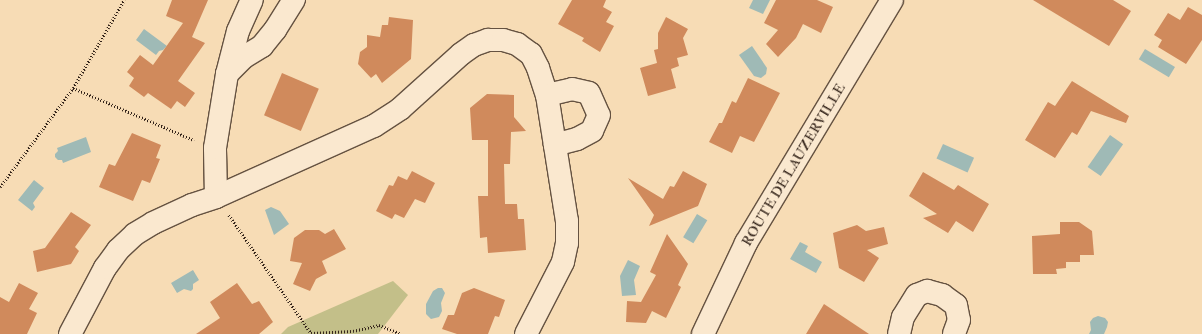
<!DOCTYPE html>
<style>
body{margin:0}
#map{position:relative;width:1202px;height:334px;overflow:hidden;background:#f7dcb5;font-family:"IM FELL Double Pica",serif}
div>[style]{position:absolute}
[style*='--x']{left:calc(var(--x)*1px);top:calc(var(--y)*1px);width:calc(var(--w)*1px);rotate:calc(var(--a)*1deg)}
.green>*{inset:0;background:#c3bf89}
.water>*{inset:0;background:#9fbab6;transform-origin:0 0}
.building>*{inset:0;background:#d08a5c;transform-origin:0 0}
.path>*{height:2.5px;margin-top:-1.25px;transform-origin:0;background:repeating-linear-gradient(90deg,#34241a 0 1px,transparent 0 3px)}
.roads{filter:drop-shadow(1px 0 #655241) drop-shadow(-1px 0 #655241) drop-shadow(0 1px #655241) drop-shadow(0 -1px #655241)}
.minor>*{height:22px;margin:-11px;padding:0 11px;transform-origin:11px;border-radius:11px;background:#fae8cf}
span{translate:-50% -50%;white-space:nowrap;text-align:center;line-height:1.15;-webkit-text-stroke:3px #fae8cf;paint-order:stroke}
.street-label{font-size:14px;color:#34241a}
</style>
<div id="map">
<div class="green">
<div style="clip-path:polygon(393px 281px,408px 295px,378px 334px,281px 334px,288px 327px)"></div>
</div>
<div class="water">
<div style="clip-path:polygon(753px 0,770px 0,763px 14px,749px 8px)"></div>
<div style="clip-path:polygon(144px 29px,167px 46px,163px 50px,159px 51px,156px 55px,136px 40px)"></div>
<div style="clip-path:polygon(752px 46px,767px 68px,766px 74px,761px 78px,754px 76px,739px 55px)"></div>
<div style="left:1145px;top:49px;width:35px;height:12px;rotate:31deg"></div>
<div style="left:1110px;top:135px;width:16px;height:39px;rotate:35deg"></div>
<div style="clip-path:polygon(86px 137px,91px 152px,63px 163px,62px 160px,58px 160px,55px 157px,55px 154px,58px 151px,57px 148px)"></div>
<div style="left:943px;top:144px;width:34px;height:16px;rotate:24deg"></div>
<div style="clip-path:polygon(34px 180px,44px 188px,33px 203px,35px 207px,32px 211px,18px 200px)"></div>
<div style="clip-path:polygon(271px 207px,280px 211px,289px 224px,274px 235px,265px 210px)"></div>
<div style="left:697px;top:214px;width:12px;height:27px;rotate:31deg"></div>
<div style="clip-path:polygon(800px 242px,808px 246px,805px 252px,822px 262px,816px 273px,790px 259px)"></div>
<div style="clip-path:polygon(628px 260px,640px 266px,634px 280px,636px 295px,622px 296px,620px 276px)"></div>
<div style="clip-path:polygon(193px 270px,199px 280px,193px 284px,193px 289px,191px 291px,184px 289px,177px 293px,171px 283px)"></div>
<div style="clip-path:polygon(438px 288px,442px 288px,445px 293px,441px 303px,442px 311px,439px 317px,431px 319px,426px 314px,426px 304px,433px 291px)"></div>
<div style="clip-path:polygon(1098px 316px,1105px 318px,1108px 322px,1107px 327px,1104px 334px,1089px 334px,1091px 330px,1090px 322px,1093px 318px)"></div>
</div>
<div class="building">
<div style="clip-path:polygon(172px 0,208px 0,192px 37px,205px 43px,178px 81px,195px 93px,185px 107px,177px 101px,171px 109px,148px 93px,144px 97px,129px 86px,134px 78px,127px 72px,140px 55px,153px 65px,183px 23px,166px 16px)"></div>
<div style="clip-path:polygon(572px 0,606px 0,603px 7px,612px 12px,606px 22px,614px 26px,600px 52px,582px 41px,584px 38px,558px 24px)"></div>
<div style="clip-path:polygon(776px 0,817px 0,833px 7px,821px 33px,803px 24px,796px 38px,778px 57px,766px 44px,778px 30px,764px 23px)"></div>
<div style="clip-path:polygon(1033px 0,1113px 0,1131px 11px,1109px 46px)"></div>
<div style="clip-path:polygon(1188px 7px,1202px 15px,1202px 40px,1186px 64px,1158px 47px,1162px 40px,1154px 35px,1168px 13px,1180px 20px)"></div>
<div style="clip-path:polygon(389px 17px,413px 20px,411px 59px,382px 83px,376px 74px,371px 78px,358px 64px,360px 52px,367px 47px,367px 35px,380px 37px,382px 25px,388px 25px)"></div>
<div style="clip-path:polygon(666px 17px,688px 29px,683px 38px,688px 55px,677px 58px,679px 66px,671px 69px,676px 88px,648px 96px,640px 68px,657px 63px,654px 50px,658px 49px,658px 33px)"></div>
<div style="left:282px;top:73px;width:40px;height:46px;rotate:23deg"></div>
<div style="clip-path:polygon(748px 78px,780px 93px,754px 142px,740px 136px,732px 153px,709px 142px,719px 123px,722px 123px,732px 101px,736px 103px)"></div>
<div style="clip-path:polygon(1072px 81px,1129px 116px,1126px 123px,1091px 111px,1077px 135px,1072px 132px,1055px 158px,1025px 140px,1048px 102px,1055px 106px)"></div>
<div style="clip-path:polygon(487px 94px,514px 95px,514px 117px,526px 131px,511px 132px,510px 164px,504px 164px,505px 204px,517px 204px,518px 219px,524px 219px,526px 250px,488px 253px,487px 237px,480px 238px,478px 196px,488px 196px,488px 140px,472px 140px,470px 108px)"></div>
<div style="clip-path:polygon(132px 133px,161px 145px,156px 158px,160px 159px,150px 183px,142px 180px,133px 201px,99px 187px,109px 164px,115px 166px)"></div>
<div style="clip-path:polygon(412px 171px,435px 183px,425px 203px,415px 199px,404px 218px,395px 214px,392px 219px,376px 211px,389px 185px,393px 186px,398px 176px,407px 180px)"></div>
<div style="clip-path:polygon(683px 171px,707px 184px,698px 206px,649px 226px,654px 215px,628px 178px,663px 199px,670px 186px,674px 187px)"></div>
<div style="clip-path:polygon(923px 172px,954px 190px,958px 185px,989px 204px,973px 232px,956px 221px,948px 233px,923px 218px,937px 214px,909px 196px)"></div>
<div style="clip-path:polygon(71px 212px,91px 225px,75px 247px,79px 251px,71px 264px,37px 272px,33px 251px,45px 248px)"></div>
<div style="clip-path:polygon(1060px 222px,1079px 222px,1092px 231px,1094px 255px,1080px 255px,1080px 262px,1066px 262px,1066px 268px,1056px 269px,1057px 274px,1033px 274px,1032px 236px,1060px 234px)"></div>
<div style="clip-path:polygon(857px 225px,866px 231px,884px 227px,888px 244px,867px 250px,879px 258px,864px 282px,839px 268px,833px 233px)"></div>
<div style="clip-path:polygon(334px 229px,346px 249px,322px 261px,327px 273px,316px 279px,310px 291px,293px 284px,302px 263px,290px 261px,294px 238px,305px 230px,319px 230px,325px 234px)"></div>
<div style="clip-path:polygon(667px 234px,688px 264px,678px 285px,681px 287px,666px 318px,652px 311px,646px 323px,626px 322px,627px 301px,641px 302px,656px 275px,650px 272px)"></div>
<div style="clip-path:polygon(19px 283px,38px 293px,29px 309px,37px 313px,27px 334px,0 334px,0 297px,9px 302px)"></div>
<div style="clip-path:polygon(237px 283px,252px 304px,259px 301px,273px 322px,259px 334px,196px 334px,220px 318px,210px 302px)"></div>
<div style="clip-path:polygon(474px 288px,505px 300px,499px 317px,495px 316px,488px 334px,457px 334px,442px 329px,448px 315px,454px 315px,462px 293px)"></div>
<div style="clip-path:polygon(824px 304px,869px 334px,806px 334px)"></div>
</div>
<div class="path">
<div style="--x:73;--y:88;--w:132;--a:23.3"></div>
<div style="--x:0;--y:187;--w:123;--a:-53.6"></div>
<div style="--x:73;--y:88;--w:102;--a:-59.9"></div>
<div style="--x:229;--y:215;--w:144;--a:55.2"></div>
<div style="--x:311;--y:333;--w:42;--a:-2.7"></div>
<div style="--x:353;--y:331;--w:27;--a:-13"></div>
<div style="--x:379;--y:325;--w:24;--a:22"></div>
</div>
<div class="roads">
<div class="minor">
<div style="--x:227;--y:74;--w:24;--a:-45"></div>
<div style="--x:244;--y:57;--w:21;--a:-31"></div>
<div style="--x:262;--y:46;--w:21;--a:-51"></div>
<div style="--x:275;--y:30;--w:36;--a:-58"></div>
<div style="--x:547;--y:95;--w:26;--a:-13"></div>
<div style="--x:572;--y:89;--w:17;--a:13"></div>
<div style="--x:589;--y:93;--w:24;--a:66"></div>
<div style="--x:599;--y:115;--w:17;--a:114"></div>
<div style="--x:592;--y:131;--w:17;--a:152"></div>
<div style="--x:577;--y:139;--w:23;--a:165"></div>
<div style="--x:216;--y:197;--w:49;--a:-91.2"></div>
<div style="--x:215;--y:148;--w:75;--a:-80.8"></div>
<div style="--x:227;--y:74;--w:44;--a:-75.7"></div>
<div style="--x:238;--y:31;--w:34;--a:-66"></div>
<div style="--x:70;--y:334;--w:75;--a:-62.1"></div>
<div style="--x:105;--y:268;--w:22;--a:-54"></div>
<div style="--x:118;--y:250;--w:23;--a:-43"></div>
<div style="--x:135;--y:234;--w:21;--a:-31"></div>
<div style="--x:153;--y:223;--w:43;--a:-24.8"></div>
<div style="--x:192;--y:205;--w:25;--a:-18"></div>
<div style="--x:216;--y:197;--w:173;--a:-24.2"></div>
<div style="--x:374;--y:126;--w:31;--a:-33"></div>
<div style="--x:400;--y:109;--w:82;--a:-42"></div>
<div style="--x:461;--y:54;--w:16;--a:-35"></div>
<div style="--x:474;--y:45;--w:15;--a:-20"></div>
<div style="--x:488;--y:40;--w:15;--a:0"></div>
<div style="--x:503;--y:40;--w:15;--a:16"></div>
<div style="--x:517;--y:44;--w:17;--a:36"></div>
<div style="--x:531;--y:54;--w:16;--a:63"></div>
<div style="--x:538;--y:68;--w:28;--a:72"></div>
<div style="--x:547;--y:95;--w:128;--a:81"></div>
<div style="--x:567;--y:221;--w:22;--a:90"></div>
<div style="--x:567;--y:243;--w:19;--a:102"></div>
<div style="--x:563;--y:262;--w:81;--a:117.2"></div>
<div style="--x:703;--y:334;--w:101;--a:-64.7"></div>
<div style="--x:746;--y:243;--w:283;--a:-59"></div>
<div style="--x:899;--y:334;--w:17;--a:-77"></div>
<div style="--x:903;--y:317;--w:26;--a:-58"></div>
<div style="--x:917;--y:295;--w:11;--a:-22"></div>
<div style="--x:927;--y:291;--w:16;--a:15"></div>
<div style="--x:942;--y:295;--w:17;--a:36"></div>
<div style="--x:956;--y:305;--w:15;--a:79"></div>
<div style="--x:959;--y:320;--w:15;--a:110"></div>
</div>
</div>
<div class="street-label">
<span style="left:794px;top:165px;rotate:-59deg">ROUTE DE LAUZERVILLE</span>
</div>
</div>
